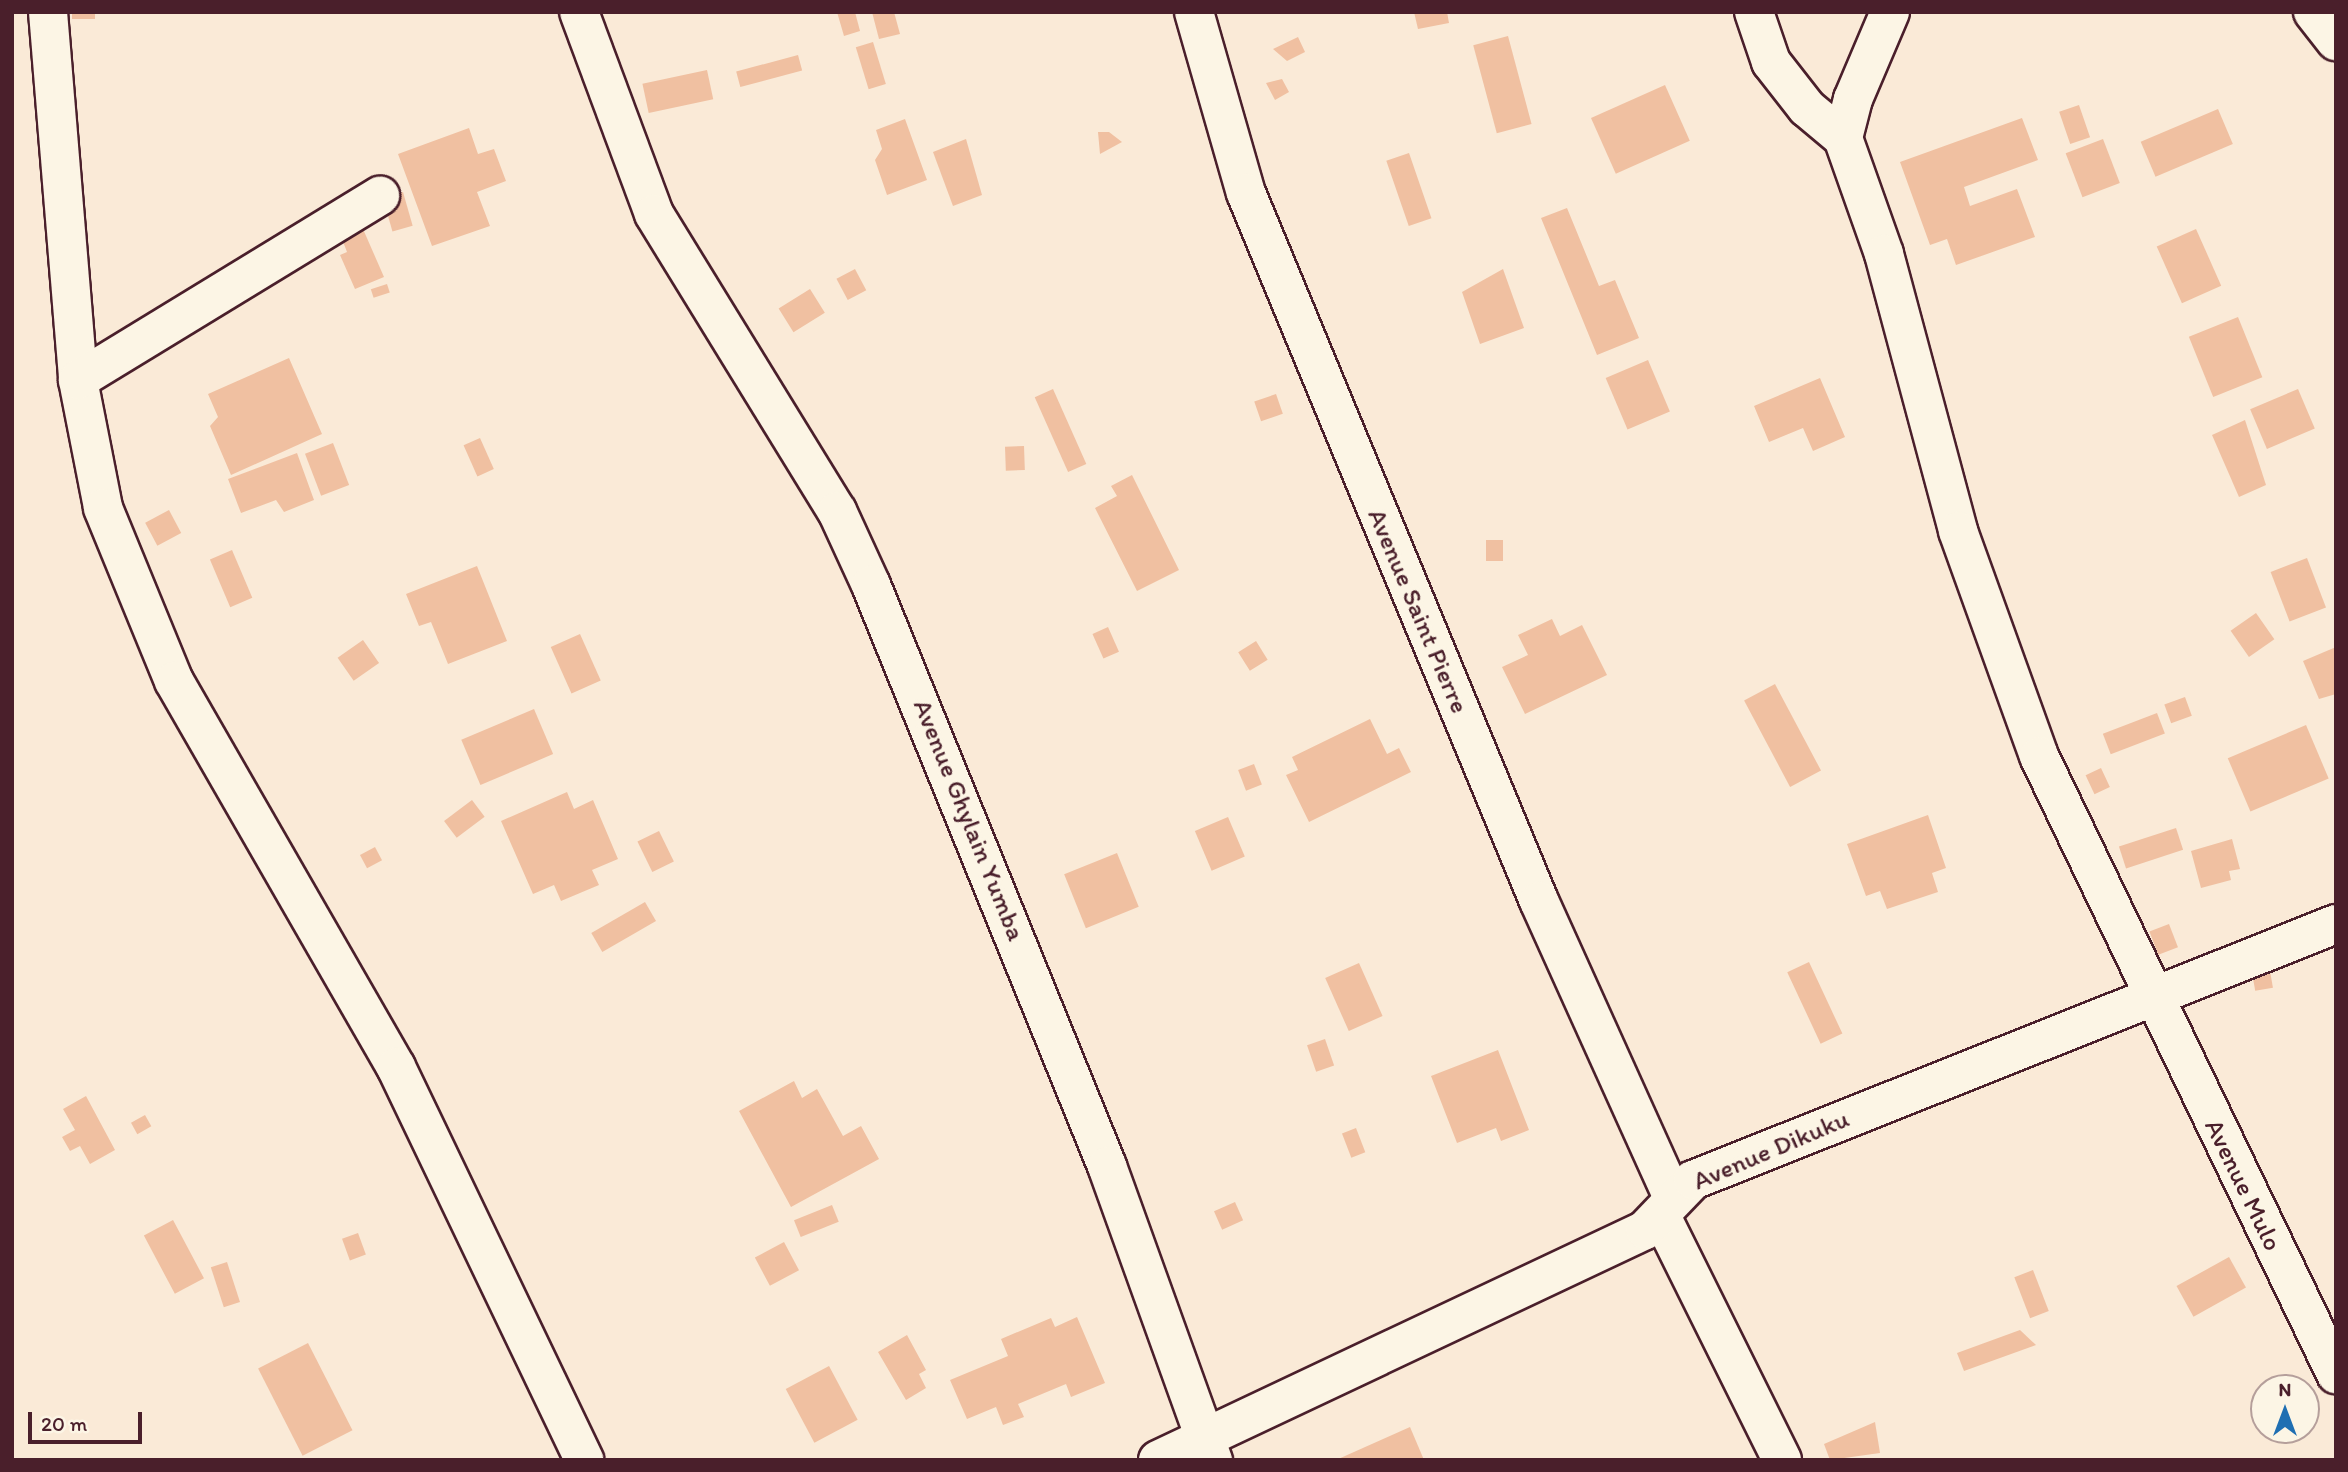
<!DOCTYPE html>
<style>
body{margin:0}
#map{position:relative;width:2348px;height:1472px;overflow:hidden;background:#faead7;font-family:Itim,sans-serif}
div>[style]{position:absolute}
[style*='--x']{left:calc(var(--x)*1px);top:calc(var(--y)*1px);width:calc(var(--w)*1px);rotate:calc(var(--a)*1deg)}
.building>*{inset:0;background:#f0c0a1;transform-origin:0 0}
.roads{filter:drop-shadow(2px 0 #4a1f2b) drop-shadow(-2px 0 #4a1f2b) drop-shadow(0 2px #4a1f2b) drop-shadow(0 -2px #4a1f2b)}
.minor>*{height:38px;margin:-19px;padding:0 19px;transform-origin:19px;border-radius:19px;background:#fcf5e5}
span{translate:-50% -50%;white-space:nowrap;text-align:center;line-height:1.15;-webkit-text-stroke:7px #fcf5e5;paint-order:stroke}
.street-label{font-size:26px;color:#4a1f2b}
.frame{position:absolute;inset:0;border:14px solid #4a1f2b;pointer-events:none}
.north{position:absolute;left:2250px;top:1374px;width:70px;height:70px;box-sizing:border-box;background:#fcf5e5;border:2px solid #b59f9b;border-radius:50%;rotate:0deg;font-size:19px;font-weight:700;line-height:28px;text-align:center;color:#4a1f2b}
.north::after{content:'';display:block;margin:auto;width:24px;height:32px;background:#1f6fb2;clip-path:polygon(50% 0,100% 100%,50% 72%,0 100%)}
.scale{position:absolute;left:28px;top:1412px;width:114px;height:32px;box-sizing:border-box;border:4px solid #4a1f2b;border-top:0;padding-left:9px;font-size:21px;line-height:24px;white-space:nowrap;color:#4a1f2b;-webkit-text-stroke:5px #fcf5e5;paint-order:stroke}
</style>
<div id="map">
<div class="building">
<div style="left:72px;top:12px;width:23px;height:7px"></div>
<div style="clip-path:polygon(837px 12px,855px 12px,860px 31px,844px 36px)"></div>
<div style="clip-path:polygon(872px 12px,894px 12px,900px 34px,879px 39px)"></div>
<div style="clip-path:polygon(1414px 12px,1447px 12px,1449px 23px,1418px 29px)"></div>
<div style="left:1508px;top:36px;width:91px;height:36px;rotate:75deg"></div>
<div style="clip-path:polygon(1298px 37px,1305px 52px,1287px 61px,1273px 49px)"></div>
<div style="left:873px;top:42px;width:44px;height:18px;rotate:73deg"></div>
<div style="left:798px;top:55px;width:16px;height:64px;rotate:75deg"></div>
<div style="left:707px;top:70px;width:30px;height:66px;rotate:78deg"></div>
<div style="clip-path:polygon(1282px 79px,1289px 92px,1275px 100px,1266px 83px)"></div>
<div style="left:1665px;top:85px;width:61px;height:81px;rotate:66deg"></div>
<div style="left:2079px;top:105px;width:34px;height:21px;rotate:71deg"></div>
<div style="left:2218px;top:109px;width:38px;height:84px;rotate:67deg"></div>
<div style="clip-path:polygon(2022px 118px,2038px 160px,1964px 187px,1970px 206px,2017px 189px,2035px 237px,1956px 265px,1947px 239px,1930px 245px,1900px 162px)"></div>
<div style="clip-path:polygon(905px 119px,927px 180px,887px 195px,875px 160px,882px 149px,876px 130px)"></div>
<div style="clip-path:polygon(469px 128px,478px 154px,494px 149px,506px 181px,477px 192px,490px 226px,432px 246px,398px 154px)"></div>
<div style="clip-path:polygon(1098px 132px,1109px 132px,1122px 142px,1100px 154px)"></div>
<div style="clip-path:polygon(966px 139px,982px 195px,953px 206px,933px 152px)"></div>
<div style="left:2103px;top:139px;width:47px;height:40px;rotate:69deg"></div>
<div style="left:1409px;top:153px;width:69px;height:24px;rotate:71deg"></div>
<div style="left:403px;top:192px;width:35px;height:21px;rotate:74deg"></div>
<div style="clip-path:polygon(1567px 208px,1599px 286px,1615px 280px,1639px 338px,1597px 355px,1541px 218px)"></div>
<div style="clip-path:polygon(363px 229px,384px 277px,355px 289px,340px 255px,347px 252px,342px 239px)"></div>
<div style="left:2196px;top:229px;width:62px;height:43px;rotate:66deg"></div>
<div style="left:855px;top:269px;width:24px;height:21px;rotate:62deg"></div>
<div style="clip-path:polygon(1503px 269px,1524px 328px,1480px 344px,1462px 292px)"></div>
<div style="left:387px;top:284px;width:9px;height:17px;rotate:72deg"></div>
<div style="left:810px;top:289px;width:28px;height:37px;rotate:58deg"></div>
<div style="left:2238px;top:317px;width:65px;height:53px;rotate:68deg"></div>
<div style="clip-path:polygon(289px 358px,322px 434px,231px 475px,210px 426px,218px 417px,208px 394px)"></div>
<div style="left:1648px;top:360px;width:56px;height:46px;rotate:67deg"></div>
<div style="clip-path:polygon(1820px 378px,1845px 437px,1813px 451px,1803px 428px,1769px 442px,1754px 406px)"></div>
<div style="left:1053px;top:389px;width:82px;height:20px;rotate:66deg"></div>
<div style="left:2298px;top:389px;width:43px;height:52px;rotate:67deg"></div>
<div style="left:1276px;top:394px;width:21px;height:23px;rotate:71deg"></div>
<div style="clip-path:polygon(2245px 420px,2266px 485px,2239px 497px,2212px 435px)"></div>
<div style="left:480px;top:438px;width:34px;height:18px;rotate:66deg"></div>
<div style="left:333px;top:443px;width:45px;height:30px;rotate:69deg"></div>
<div style="left:1024px;top:446px;width:24px;height:19px;rotate:88deg"></div>
<div style="clip-path:polygon(297px 453px,314px 500px,284px 512px,276px 500px,241px 513px,228px 479px)"></div>
<div style="clip-path:polygon(1132px 475px,1179px 570px,1137px 591px,1095px 508px,1117px 496px,1111px 486px)"></div>
<div style="left:169px;top:510px;width:26px;height:27px;rotate:62deg"></div>
<div style="left:1486px;top:540px;width:17px;height:21px"></div>
<div style="left:232px;top:550px;width:52px;height:24px;rotate:67deg"></div>
<div style="left:2307px;top:558px;width:53px;height:39px;rotate:69deg"></div>
<div style="clip-path:polygon(477px 566px,507px 641px,448px 664px,431px 622px,419px 626px,406px 594px)"></div>
<div style="left:2256px;top:613px;width:32px;height:31px;rotate:55deg"></div>
<div style="clip-path:polygon(1552px 619px,1560px 636px,1582px 625px,1607px 675px,1525px 714px,1502px 667px,1528px 655px,1518px 635px)"></div>
<div style="left:1108px;top:627px;width:27px;height:17px;rotate:66deg"></div>
<div style="left:580px;top:634px;width:51px;height:32px;rotate:66deg"></div>
<div style="left:363px;top:640px;width:28px;height:31px;rotate:55deg"></div>
<div style="left:1256px;top:641px;width:22px;height:21px;rotate:58deg"></div>
<div style="clip-path:polygon(2336px 647px,2336px 694px,2319px 699px,2303px 661px)"></div>
<div style="left:1775px;top:684px;width:98px;height:35px;rotate:62deg"></div>
<div style="left:2185px;top:697px;width:20px;height:22px;rotate:70deg"></div>
<div style="left:534px;top:709px;width:49px;height:79px;rotate:67deg"></div>
<div style="left:2157px;top:713px;width:22px;height:58px;rotate:69deg"></div>
<div style="clip-path:polygon(1370px 719px,1387px 754px,1399px 748px,1411px 772px,1309px 822px,1286px 775px,1298px 770px,1292px 757px)"></div>
<div style="left:2306px;top:725px;width:58px;height:85px;rotate:67deg"></div>
<div style="left:1254px;top:764px;width:22px;height:17px;rotate:69deg"></div>
<div style="left:2101px;top:768px;width:21px;height:17px;rotate:65deg"></div>
<div style="clip-path:polygon(567px 792px,574px 809px,593px 800px,618px 859px,592px 870px,599px 885px,561px 901px,554px 885px,533px 894px,501px 821px)"></div>
<div style="left:472px;top:800px;width:21px;height:35px;rotate:53deg"></div>
<div style="clip-path:polygon(1928px 815px,1946px 868px,1932px 873px,1938px 892px,1887px 909px,1880px 891px,1866px 896px,1847px 844px)"></div>
<div style="left:1228px;top:817px;width:43px;height:36px;rotate:67deg"></div>
<div style="left:2176px;top:828px;width:23px;height:60px;rotate:72deg"></div>
<div style="left:659px;top:831px;width:34px;height:24px;rotate:64deg"></div>
<div style="clip-path:polygon(2232px 839px,2240px 869px,2229px 871px,2231px 880px,2201px 888px,2191px 851px)"></div>
<div style="left:375px;top:847px;width:15px;height:17px;rotate:62deg"></div>
<div style="left:1117px;top:853px;width:58px;height:57px;rotate:68deg"></div>
<div style="left:645px;top:902px;width:22px;height:62px;rotate:60deg"></div>
<div style="left:2169px;top:924px;width:25px;height:21px;rotate:69deg"></div>
<div style="left:1809px;top:962px;width:79px;height:24px;rotate:65deg"></div>
<div style="left:1359px;top:963px;width:58px;height:37px;rotate:66deg"></div>
<div style="left:2270px;top:971px;width:17px;height:18px;rotate:80deg"></div>
<div style="left:1325px;top:1039px;width:28px;height:19px;rotate:71deg"></div>
<div style="clip-path:polygon(1498px 1050px,1529px 1130px,1501px 1141px,1496px 1128px,1457px 1143px,1431px 1076px)"></div>
<div style="clip-path:polygon(794px 1081px,802px 1098px,817px 1089px,843px 1136px,861px 1126px,879px 1159px,791px 1207px,739px 1111px)"></div>
<div style="clip-path:polygon(86px 1096px,115px 1150px,90px 1164px,80px 1146px,70px 1151px,62px 1137px,75px 1130px,63px 1109px)"></div>
<div style="left:145px;top:1115px;width:13px;height:16px;rotate:61deg"></div>
<div style="left:1356px;top:1128px;width:26px;height:15px;rotate:69deg"></div>
<div style="left:1235px;top:1202px;width:20px;height:23px;rotate:66deg"></div>
<div style="left:832px;top:1205px;width:18px;height:41px;rotate:68deg"></div>
<div style="left:173px;top:1220px;width:66px;height:33px;rotate:62deg"></div>
<div style="left:358px;top:1233px;width:23px;height:17px;rotate:70deg"></div>
<div style="left:784px;top:1242px;width:32px;height:33px;rotate:62deg"></div>
<div style="left:2229px;top:1257px;width:35px;height:60px;rotate:61deg"></div>
<div style="left:227px;top:1262px;width:42px;height:17px;rotate:72deg"></div>
<div style="left:2033px;top:1270px;width:44px;height:20px;rotate:69deg"></div>
<div style="clip-path:polygon(1077px 1317px,1105px 1383px,1071px 1397px,1066px 1384px,1018px 1404px,1024px 1417px,1003px 1425px,996px 1407px,967px 1419px,950px 1380px,1008px 1356px,1001px 1339px,1051px 1318px,1055px 1327px)"></div>
<div style="clip-path:polygon(2020px 1330px,2036px 1345px,1964px 1371px,1957px 1353px)"></div>
<div style="clip-path:polygon(907px 1335px,926px 1370px,919px 1374px,926px 1388px,906px 1400px,878px 1352px)"></div>
<div style="left:308px;top:1343px;width:98px;height:56px;rotate:63deg"></div>
<div style="left:829px;top:1366px;width:61px;height:49px;rotate:62deg"></div>
<div style="clip-path:polygon(1875px 1422px,1880px 1453px,1830px 1460px,1824px 1444px)"></div>
<div style="clip-path:polygon(1410px 1427px,1424px 1460px,1336px 1460px)"></div>
</div>
<div class="roads">
<div class="minor">
<div style="--x:48;--y:12;--w:369;--a:85.3"></div>
<div style="--x:78;--y:380;--w:130;--a:78.9"></div>
<div style="--x:103;--y:508;--w:187;--a:67.7"></div>
<div style="--x:174;--y:681;--w:445;--a:60.1"></div>
<div style="--x:396;--y:1067;--w:436;--a:64.4"></div>
<div style="--x:579;--y:12;--w:215;--a:69.6"></div>
<div style="--x:654;--y:214;--w:349;--a:58.4"></div>
<div style="--x:837;--y:511;--w:81;--a:65.3"></div>
<div style="--x:871;--y:585;--w:627;--a:67.89"></div>
<div style="--x:1107;--y:1166;--w:313;--a:70.2"></div>
<div style="--x:1194;--y:12;--w:188;--a:74"></div>
<div style="--x:1246;--y:193;--w:766;--a:67.52"></div>
<div style="--x:1539;--y:901;--w:326;--a:65.7"></div>
<div style="--x:1754;--y:12;--w:53;--a:71.2"></div>
<div style="--x:1771;--y:62;--w:58;--a:52"></div>
<div style="--x:1807;--y:108;--w:47;--a:39.8"></div>
<div style="--x:1890;--y:12;--w:95;--a:113"></div>
<div style="--x:1853;--y:99;--w:40;--a:104.4"></div>
<div style="--x:1843;--y:138;--w:123;--a:70.5"></div>
<div style="--x:1884;--y:254;--w:287;--a:75"></div>
<div style="--x:1958;--y:531;--w:239;--a:70.2"></div>
<div style="--x:2039;--y:756;--w:686;--a:64.33"></div>
<div style="--x:2313;--y:12;--w:37;--a:52"></div>
<div style="--x:78;--y:380;--w:354;--a:-31.4"></div>
<div style="--x:1662;--y:1218;--w:270;--a:63.6"></div>
<div style="--x:1158;--y:1460;--w:539;--a:-25.28"></div>
<div style="--x:1645;--y:1230;--w:69;--a:-46.2"></div>
<div style="--x:1693;--y:1180;--w:692;--a:-21.71"></div>
</div>
</div>
<div class="street-label">
<span style="left:1418px;top:611px;rotate:67deg">Avenue Saint Pierre</span>
<span style="left:969px;top:820px;rotate:68deg">Avenue Ghylain Yumba</span>
<span style="left:1771px;top:1150px;rotate:-23deg">Avenue Dikuku</span>
<span style="left:2243px;top:1185px;rotate:64deg">Avenue Mulo</span>
</div>
<div class="frame"></div>
<div class="north">N</div>
<div class="scale">20 m</div>
</div>
